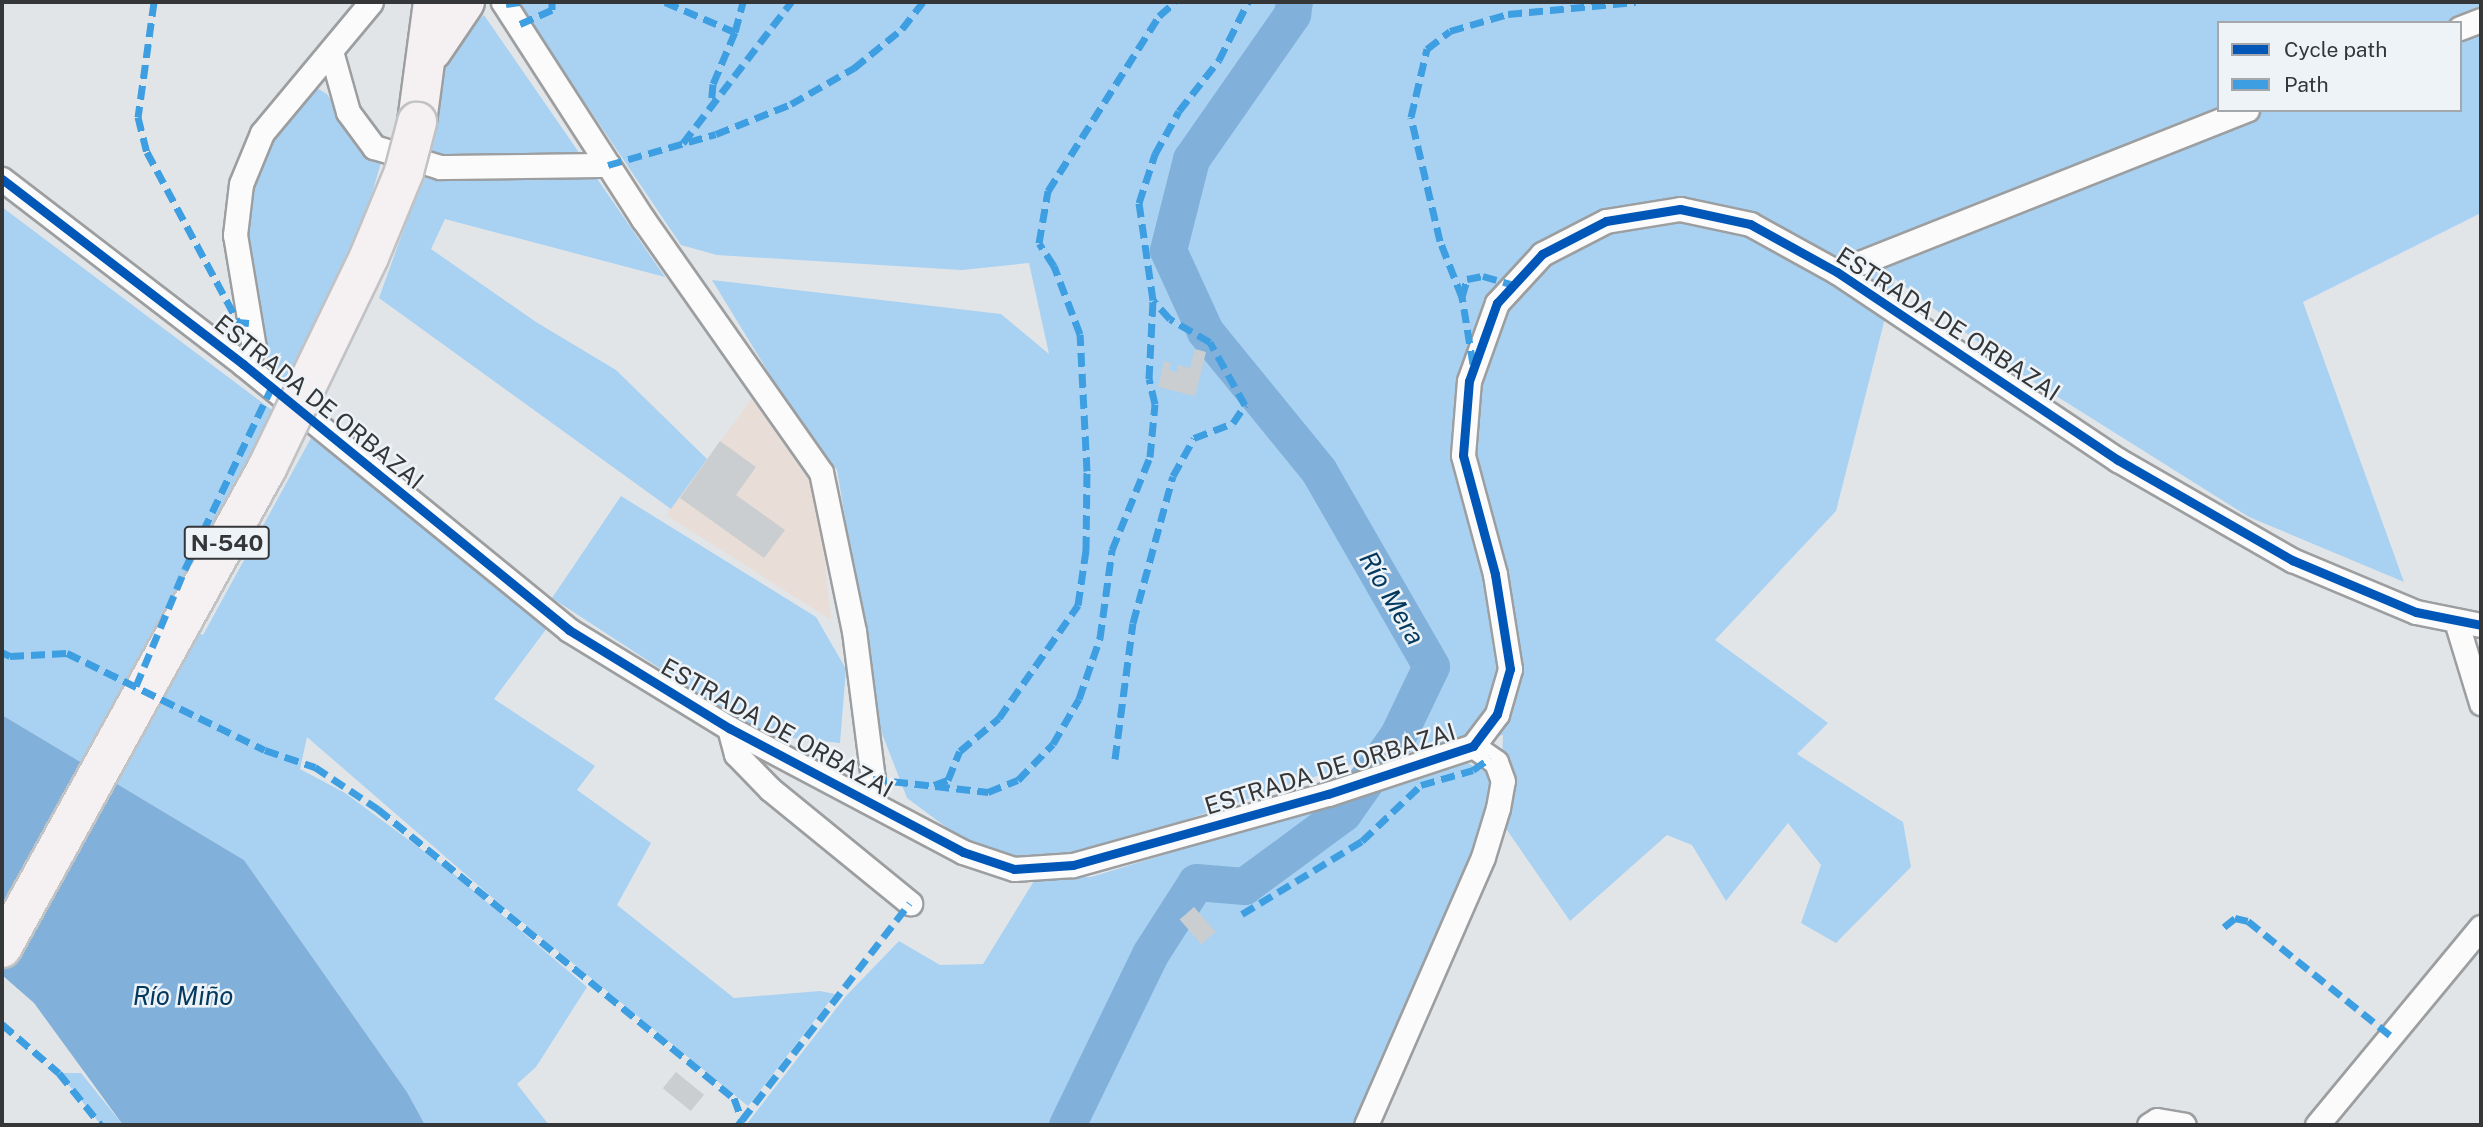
<!DOCTYPE html>
<meta charset="utf-8">
<style>
body{margin:0}
#map{position:relative;width:2483px;height:1127px;overflow:hidden;background:#e2e5e8;font-family:"Public Sans",sans-serif}
div>[style]{position:absolute}
[style*='--x']{left:calc(var(--x)*1px);top:calc(var(--y)*1px);width:calc(var(--w)*1px);rotate:calc(var(--a)*1deg)}
.industrial>*{inset:0;background:#e8ddd7}
.green>*{inset:0;background:#a9d1f2}
.water>*{inset:0;background:#81b1da}
.river>*{height:37px;margin:-18.5px;padding:0 18.5px;transform-origin:18.5px;border-radius:18.5px;background:#81b1da}
.building>*{inset:0;background:#cbced0;transform-origin:0 0}
.roads{filter:drop-shadow(2px 0 #9c9e9f) drop-shadow(-2px 0 #9c9e9f) drop-shadow(0 2px #9c9e9f) drop-shadow(0 -2px #9c9e9f)}
.minor>*{height:23px;margin:-11.5px;padding:0 11.5px;transform-origin:11.5px;border-radius:11.5px;background:#fbfbfc}
.trunk>*{height:38px;margin:-19px;padding:0 19px;transform-origin:19px;border-radius:19px;background:#f5f0f2}
.bridges{filter:drop-shadow(2px 0 #c1c2c4) drop-shadow(-2px 0 #c1c2c4) drop-shadow(0 2px #c1c2c4) drop-shadow(0 -2px #c1c2c4)}
.trunk-bridge>*{height:38px;margin:-19px;padding:0 19px;transform-origin:19px;border-radius:19px;background:#f5f0f2}
.quiet>*{height:7px;margin-top:-3.5px;transform-origin:0;background:repeating-linear-gradient(90deg,#3e9ee2 0 14px,transparent 0 21px)}
.cycleway>*{height:9px;margin:-4.5px;padding:0 4.5px;transform-origin:4.5px;border-radius:4.5px;background:#0057b8}
span{translate:-50% -50%;white-space:nowrap;text-align:center;line-height:1.15;-webkit-text-stroke:5px #eef3f8;paint-order:stroke}
.shield-label span{padding:2px 5px;background:#eef3f8;border:2px solid;border-radius:5px;-webkit-text-stroke-width:0}
.shield-label{font-size:23px;color:#343638;font-weight:700}
.street-label{font-size:24px;color:#343638}
.water-label{font-size:26px;color:#03395f;font-style:italic}
.frame{position:absolute;inset:0;border:4px solid #343638;pointer-events:none}
.legend{position:absolute;left:2217px;top:21px;width:245px;height:91px;box-sizing:border-box;background:#eef3f8;border:2px solid #a4a7ab;margin:0;padding:9px 12px;list-style:none;font-size:21px;color:#343638}
.legend li{display:flex;align-items:center;gap:14px;height:35px}
.legend b{width:35px;border:2px solid #a4a7ab}
</style>
<div id="map">
<div class="industrial">
<div style="clip-path:polygon(752px 398px,818px 494px,831px 620px,666px 515px)"></div>
</div>
<div class="green">
<div style="clip-path:polygon(evenodd,517px 2px,2481px 2px,2481px 213px,2303px 302px,2404px 582px,2249px 517px,2015px 370px,1895px 279px,1836px 511px,1715px 640px,1828px 723px,1797px 754px,1903px 822px,1911px 867px,1836px 943px,1801px 923px,1821px 865px,1788px 823px,1726px 901px,1692px 845px,1667px 835px,1570px 921px,1500px 820px,1503px 735px,1362px 761px,1096px 850px,1012px 857px,958px 836px,907px 798px,881px 731px,837px 470px,778px 388px,712px 280px,1001px 314px,1049px 354px,1029px 263px,962px 270px,717px 255px,681px 245px,517px 2px,2219px 23px,2460px 23px,2460px 110px,2219px 110px,2219px 23px)"></div>
<div style="clip-path:polygon(484px 15px,665px 277px,445px 219px,431px 249px,536px 322px,616px 370px,707px 459px,671px 509px,379px 298px,411px 209px,451px 45px)"></div>
<div style="clip-path:polygon(317px 88px,327px 94px,350px 131px,382px 159px,363px 225px,291px 391px,271px 367px,259px 339px,243px 227px,257px 164px,302px 100px)"></div>
<div style="clip-path:polygon(2px 207px,280px 416px,172px 617px,203px 635px,311px 438px,550px 624px,494px 699px,595px 766px,577px 790px,651px 843px,617px 905px,734px 998px,820px 991px,835px 994px,748px 1106px,493px 898px,307px 737px,300px 769px,345px 793px,448px 869px,587px 987px,536px 1067px,517px 1084px,549px 1125px,425px 1125px,407px 1092px,244px 860px,2px 715px)"></div>
<div style="clip-path:polygon(621px 496px,816px 617px,846px 669px,840px 743px,762px 735px,552px 598px)"></div>
<div style="clip-path:polygon(1466px 762px,1491px 775px,1495px 790px,1478px 855px,1357px 1125px,746px 1125px,846px 996px,899px 941px,940px 965px,983px 964px,1037px 876px,1091px 877px)"></div>
<div style="clip-path:polygon(59px 1073px,81px 1073px,123px 1125px,101px 1125px)"></div>
</div>
<div class="water">
<div style="clip-path:polygon(2px 715px,244px 860px,407px 1092px,425px 1125px,123px 1125px,34px 1003px,2px 975px)"></div>
</div>
<div class="river">
<div style="--x:1067;--y:1125;--w:190;--a:-64.1"></div>
<div style="--x:1150;--y:954;--w:85;--a:-57.4"></div>
<div style="--x:1196;--y:882;--w:48;--a:4.8"></div>
<div style="--x:1244;--y:886;--w:123;--a:-36.4"></div>
<div style="--x:1343;--y:813;--w:95;--a:-54.8"></div>
<div style="--x:1398;--y:735;--w:76;--a:-64.4"></div>
<div style="--x:1431;--y:666;--w:225;--a:-119.9"></div>
<div style="--x:1319;--y:471;--w:181;--a:-129.2"></div>
<div style="--x:1205;--y:331;--w:89;--a:-114.6"></div>
<div style="--x:1168;--y:250;--w:94;--a:-75.8"></div>
<div style="--x:1191;--y:159;--w:177;--a:-55.1"></div>
<div style="--x:1292;--y:14;--w:12;--a:-81"></div>
</div>
<div class="building">
<div style="clip-path:polygon(1195px 349px,1206px 352px,1195px 396px,1158px 387px,1164px 361px,1171px 363px,1169px 370px,1177px 372px,1178px 365px,1190px 368px)"></div>
<div style="clip-path:polygon(720px 441px,756px 467px,736px 495px,785px 530px,764px 558px,680px 498px)"></div>
<div style="left:1194px;top:907px;width:33px;height:19px;rotate:49deg"></div>
<div style="left:676px;top:1072px;width:36px;height:21px;rotate:39deg"></div>
</div>
<div class="roads">
<div class="minor">
<div style="--x:503;--y:2;--w:258;--a:57.2"></div>
<div style="--x:643;--y:219;--w:309;--a:54.9"></div>
<div style="--x:821;--y:472;--w:162;--a:78.3"></div>
<div style="--x:854;--y:631;--w:149;--a:82.7"></div>
<div style="--x:873;--y:779;--w:10;--a:90"></div>
<div style="--x:873;--y:789;--w:12;--a:132"></div>
<div style="--x:2460;--y:28;--w:22;--a:-21"></div>
<div style="--x:331;--y:51;--w:63;--a:74.4"></div>
<div style="--x:348;--y:112;--w:44;--a:53.4"></div>
<div style="--x:374;--y:147;--w:69;--a:16.9"></div>
<div style="--x:440;--y:167;--w:168;--a:-0.7"></div>
<div style="--x:2;--y:179;--w:304;--a:37.5"></div>
<div style="--x:243;--y:364;--w:421;--a:39.2"></div>
<div style="--x:569;--y:630;--w:188;--a:31.5"></div>
<div style="--x:729;--y:728;--w:265;--a:27.9"></div>
<div style="--x:963;--y:852;--w:54;--a:18.4"></div>
<div style="--x:1014;--y:869;--w:59;--a:-3.9"></div>
<div style="--x:1073;--y:865;--w:265;--a:-15.6"></div>
<div style="--x:1328;--y:794;--w:153;--a:-18.3"></div>
<div style="--x:1473;--y:746;--w:40;--a:-53"></div>
<div style="--x:1497;--y:714;--w:47;--a:-73.9"></div>
<div style="--x:1510;--y:669;--w:96;--a:-99"></div>
<div style="--x:1495;--y:574;--w:123;--a:-105.1"></div>
<div style="--x:1463;--y:455;--w:74;--a:-85.4"></div>
<div style="--x:1469;--y:381;--w:83;--a:-70.3"></div>
<div style="--x:1497;--y:303;--w:67;--a:-47.4"></div>
<div style="--x:1542;--y:254;--w:72;--a:-27.3"></div>
<div style="--x:1606;--y:221;--w:75;--a:-9.2"></div>
<div style="--x:1680;--y:209;--w:72;--a:12.1"></div>
<div style="--x:1750;--y:224;--w:99;--a:28.9"></div>
<div style="--x:1837;--y:272;--w:338;--a:33.8"></div>
<div style="--x:2118;--y:460;--w:201;--a:29.9"></div>
<div style="--x:2292;--y:560;--w:134;--a:22.8"></div>
<div style="--x:2416;--y:612;--w:66;--a:11.3"></div>
<div style="--x:1837;--y:272;--w:441;--a:-21.6"></div>
<div style="--x:243;--y:364;--w:19;--a:-55"></div>
<div style="--x:254;--y:348;--w:115;--a:-99.5"></div>
<div style="--x:235;--y:235;--w:51;--a:-83.3"></div>
<div style="--x:241;--y:184;--w:55;--a:-67.6"></div>
<div style="--x:262;--y:133;--w:170;--a:-50.2"></div>
<div style="--x:2456;--y:621;--w:86;--a:73"></div>
<div style="--x:729;--y:728;--w:27;--a:75"></div>
<div style="--x:736;--y:754;--w:49;--a:45.8"></div>
<div style="--x:770;--y:789;--w:181;--a:39.2"></div>
<div style="--x:1366;--y:1125;--w:292;--a:-66.4"></div>
<div style="--x:1483;--y:857;--w:51;--a:-73"></div>
<div style="--x:1498;--y:808;--w:27;--a:-80"></div>
<div style="--x:1503;--y:781;--w:20;--a:-110"></div>
<div style="--x:1496;--y:762;--w:28;--a:-145"></div>
<div style="--x:2149;--y:1125;--w:9;--a:-32"></div>
<div style="--x:2157;--y:1120;--w:27;--a:10"></div>
<div style="--x:2317;--y:1125;--w:257;--a:-50.4"></div>
</div>
<div class="trunk">
<div style="--x:432;--y:51;--w:59;--a:-56"></div>
<div style="--x:417;--y:122;--w:121;--a:-82.4"></div>
</div>
</div>
<div class="bridges">
<div class="trunk-bridge">
<div style="--x:2;--y:948;--w:548;--a:-61.1"></div>
<div style="--x:267;--y:468;--w:234;--a:-64.2"></div>
<div style="--x:369;--y:257;--w:92;--a:-67.6"></div>
<div style="--x:404;--y:172;--w:52;--a:-75.4"></div>
</div>
</div>
<div class="quiet">
<div style="--x:154;--y:2;--w:116;--a:97.9"></div>
<div style="--x:138;--y:117;--w:36;--a:76"></div>
<div style="--x:147;--y:152;--w:193;--a:61.8"></div>
<div style="--x:238;--y:322;--w:11;--a:5"></div>
<div style="--x:665;--y:2;--w:76;--a:23.2"></div>
<div style="--x:735;--y:32;--w:56;--a:112.9"></div>
<div style="--x:713;--y:84;--w:24;--a:95"></div>
<div style="--x:506;--y:4;--w:14;--a:-8"></div>
<div style="--x:520;--y:24;--w:35;--a:-24"></div>
<div style="--x:552;--y:10;--w:8;--a:-90"></div>
<div style="--x:735;--y:32;--w:31;--a:-75"></div>
<div style="--x:683;--y:143;--w:178;--a:-52.5"></div>
<div style="--x:608;--y:165;--w:112;--a:-16"></div>
<div style="--x:716;--y:134;--w:81;--a:-21.8"></div>
<div style="--x:791;--y:104;--w:73;--a:-29.7"></div>
<div style="--x:854;--y:68;--w:62;--a:-39.1"></div>
<div style="--x:902;--y:29;--w:34;--a:-52"></div>
<div style="--x:1462;--y:297;--w:60;--a:-111.4"></div>
<div style="--x:1440;--y:241;--w:127;--a:-103.2"></div>
<div style="--x:1411;--y:117;--w:70;--a:-76.8"></div>
<div style="--x:1427;--y:49;--w:29;--a:-38"></div>
<div style="--x:1450;--y:31;--w:60;--a:-16.3"></div>
<div style="--x:1508;--y:14;--w:128;--a:-5.4"></div>
<div style="--x:1473;--y:364;--w:68;--a:-99.3"></div>
<div style="--x:1462;--y:297;--w:19;--a:-74"></div>
<div style="--x:1467;--y:279;--w:16;--a:-11"></div>
<div style="--x:1483;--y:276;--w:32;--a:16"></div>
<div style="--x:2;--y:652;--w:9;--a:27"></div>
<div style="--x:10;--y:656;--w:57;--a:-3"></div>
<div style="--x:67;--y:653;--w:220;--a:26.1"></div>
<div style="--x:265;--y:750;--w:53;--a:18.8"></div>
<div style="--x:315;--y:767;--w:76;--a:33.7"></div>
<div style="--x:378;--y:809;--w:459;--a:39.1"></div>
<div style="--x:734;--y:1098;--w:23;--a:70"></div>
<div style="--x:742;--y:1120;--w:6;--a:129"></div>
<div style="--x:136;--y:686;--w:127;--a:-67.3"></div>
<div style="--x:185;--y:569;--w:202;--a:-64.5"></div>
<div style="--x:1115;--y:759;--w:137;--a:-82.5"></div>
<div style="--x:1133;--y:623;--w:152;--a:-74.8"></div>
<div style="--x:1173;--y:476;--w:43;--a:-61.1"></div>
<div style="--x:1194;--y:438;--w:42;--a:-21"></div>
<div style="--x:1233;--y:423;--w:22;--a:-56"></div>
<div style="--x:1245;--y:405;--w:72;--a:-119.1"></div>
<div style="--x:1210;--y:342;--w:46;--a:-150.1"></div>
<div style="--x:1170;--y:319;--w:25;--a:-132"></div>
<div style="--x:873;--y:779;--w:116;--a:6.4"></div>
<div style="--x:988;--y:792;--w:32;--a:-22"></div>
<div style="--x:1018;--y:780;--w:50;--a:-45.8"></div>
<div style="--x:1053;--y:744;--w:52;--a:-60"></div>
<div style="--x:1079;--y:699;--w:65;--a:-71"></div>
<div style="--x:1100;--y:638;--w:89;--a:-82.2"></div>
<div style="--x:1112;--y:550;--w:100;--a:-67.8"></div>
<div style="--x:1150;--y:457;--w:53;--a:-84.6"></div>
<div style="--x:1155;--y:404;--w:26;--a:-103"></div>
<div style="--x:1149;--y:379;--w:79;--a:-87.1"></div>
<div style="--x:1153;--y:300;--w:98;--a:-98.2"></div>
<div style="--x:1139;--y:203;--w:52;--a:-71.9"></div>
<div style="--x:1155;--y:154;--w:49;--a:-60.8"></div>
<div style="--x:1179;--y:111;--w:65;--a:-51.9"></div>
<div style="--x:1219;--y:60;--w:65;--a:-63.4"></div>
<div style="--x:934;--y:785;--w:15;--a:-20"></div>
<div style="--x:948;--y:780;--w:31;--a:-68"></div>
<div style="--x:960;--y:751;--w:51;--a:-40.2"></div>
<div style="--x:999;--y:718;--w:138;--a:-55"></div>
<div style="--x:1078;--y:605;--w:56;--a:-81.7"></div>
<div style="--x:1086;--y:550;--w:79;--a:-89.3"></div>
<div style="--x:1087;--y:471;--w:137;--a:-92.9"></div>
<div style="--x:1080;--y:334;--w:73;--a:-110.9"></div>
<div style="--x:1054;--y:266;--w:27;--a:-123"></div>
<div style="--x:1039;--y:243;--w:53;--a:-80.2"></div>
<div style="--x:1048;--y:191;--w:207;--a:-57.6"></div>
<div style="--x:1159;--y:16;--w:21;--a:-41"></div>
<div style="--x:1242;--y:914;--w:140;--a:-31.3"></div>
<div style="--x:1362;--y:841;--w:81;--a:-43.5"></div>
<div style="--x:1421;--y:785;--w:54;--a:-16.1"></div>
<div style="--x:1473;--y:770;--w:21;--a:-35"></div>
<div style="--x:2224;--y:927;--w:14;--a:-39"></div>
<div style="--x:2235;--y:918;--w:13;--a:13"></div>
<div style="--x:2248;--y:921;--w:184;--a:38.8"></div>
<div style="--x:2;--y:1024;--w:75;--a:40.7"></div>
<div style="--x:59;--y:1073;--w:67;--a:51.1"></div>
<div style="--x:742;--y:1120;--w:274;--a:-52.3"></div>
</div>
<div class="cycleway">
<div style="--x:2;--y:179;--w:304;--a:37.5"></div>
<div style="--x:243;--y:364;--w:421;--a:39.2"></div>
<div style="--x:569;--y:630;--w:188;--a:31.5"></div>
<div style="--x:729;--y:728;--w:265;--a:27.9"></div>
<div style="--x:963;--y:852;--w:54;--a:18.4"></div>
<div style="--x:1014;--y:869;--w:59;--a:-3.9"></div>
<div style="--x:1073;--y:865;--w:265;--a:-15.6"></div>
<div style="--x:1328;--y:794;--w:153;--a:-18.3"></div>
<div style="--x:1473;--y:746;--w:40;--a:-53"></div>
<div style="--x:1497;--y:714;--w:47;--a:-73.9"></div>
<div style="--x:1510;--y:669;--w:96;--a:-99"></div>
<div style="--x:1495;--y:574;--w:123;--a:-105.1"></div>
<div style="--x:1463;--y:455;--w:74;--a:-85.4"></div>
<div style="--x:1469;--y:381;--w:83;--a:-70.3"></div>
<div style="--x:1497;--y:303;--w:67;--a:-47.4"></div>
<div style="--x:1542;--y:254;--w:72;--a:-27.3"></div>
<div style="--x:1606;--y:221;--w:75;--a:-9.2"></div>
<div style="--x:1680;--y:209;--w:72;--a:12.1"></div>
<div style="--x:1750;--y:224;--w:99;--a:28.9"></div>
<div style="--x:1837;--y:272;--w:338;--a:33.8"></div>
<div style="--x:2118;--y:460;--w:201;--a:29.9"></div>
<div style="--x:2292;--y:560;--w:134;--a:22.8"></div>
<div style="--x:2416;--y:612;--w:66;--a:11.3"></div>
</div>
<div class="shield-label">
<span style="left:227px;top:543px">N-540</span>
</div>
<div class="street-label">
<span style="left:1948px;top:324px;rotate:33deg">ESTRADA DE ORBAZAI</span>
<span style="left:319px;top:402px;rotate:39deg">ESTRADA DE ORBAZAI</span>
<span style="left:777px;top:728px;rotate:29deg">ESTRADA DE ORBAZAI</span>
<span style="left:1330px;top:769px;rotate:-17deg">ESTRADA DE ORBAZAI</span>
</div>
<div class="water-label">
<span style="left:1392px;top:598px;rotate:60deg">Río Mera</span>
<span style="left:183px;top:996px">Río Miño</span>
</div>
<div class="frame"></div>
<ul class="legend">
<li><b style="height:9px;background:#0057b8"></b>Cycle path</li>
<li><b style="height:9px;background:#3e9ee2"></b>Path</li>
</ul>
</div>
